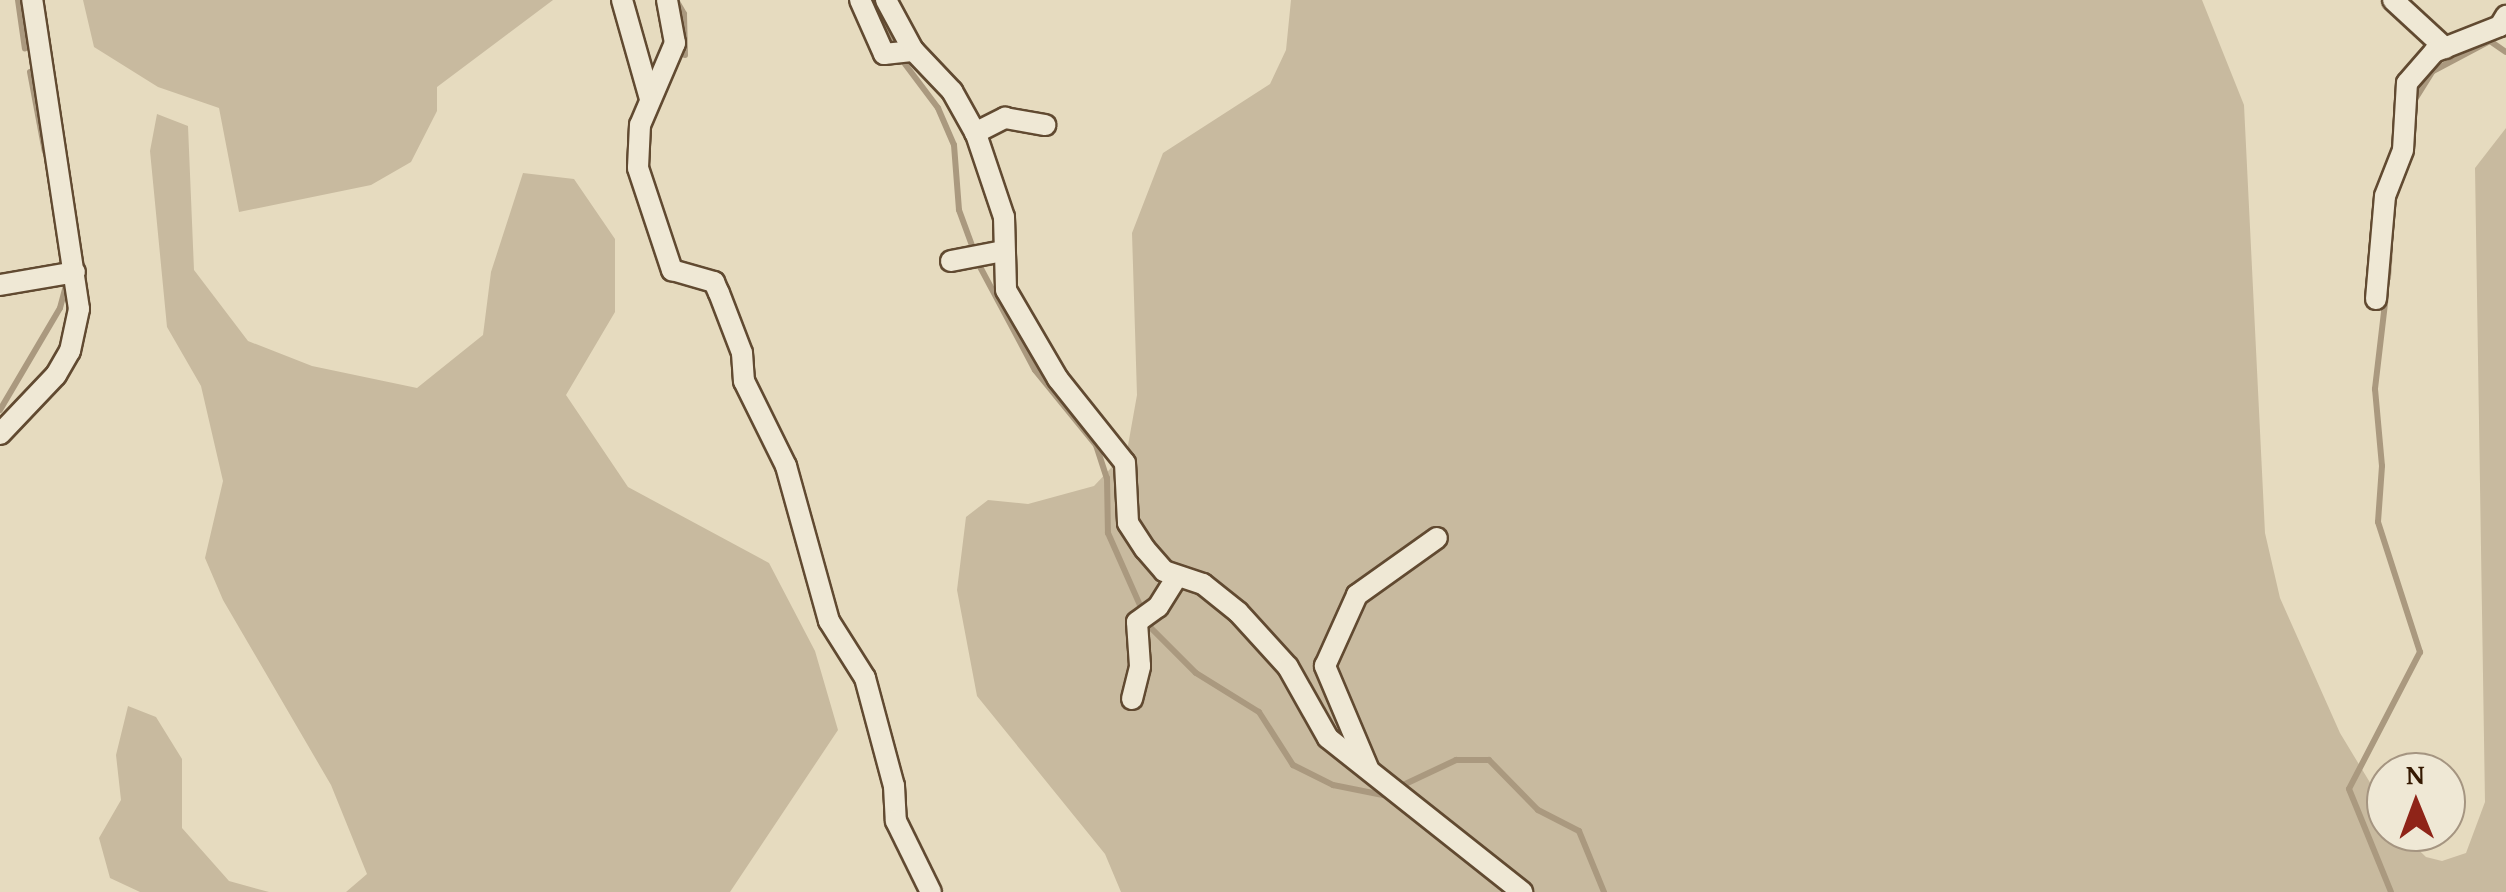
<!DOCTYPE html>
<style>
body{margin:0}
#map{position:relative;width:2506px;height:892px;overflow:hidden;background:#e6dbbf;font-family:"Gentium Book Plus",serif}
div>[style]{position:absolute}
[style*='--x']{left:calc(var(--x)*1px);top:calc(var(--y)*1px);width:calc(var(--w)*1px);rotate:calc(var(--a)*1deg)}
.green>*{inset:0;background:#c8ba9f}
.stream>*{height:6px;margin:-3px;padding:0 3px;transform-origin:3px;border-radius:3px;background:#aa997f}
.roads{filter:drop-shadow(2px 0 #614a31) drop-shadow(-2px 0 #614a31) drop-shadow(0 2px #614a31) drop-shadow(0 -2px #614a31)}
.street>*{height:20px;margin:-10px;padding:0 10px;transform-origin:10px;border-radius:10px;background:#efe8d5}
span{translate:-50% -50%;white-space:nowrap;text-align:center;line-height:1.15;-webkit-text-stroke:10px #efe8d5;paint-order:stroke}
.north{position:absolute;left:2366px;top:752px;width:100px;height:100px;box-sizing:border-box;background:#efe8d5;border:2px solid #a59581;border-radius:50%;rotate:359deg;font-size:28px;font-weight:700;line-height:40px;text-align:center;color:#351902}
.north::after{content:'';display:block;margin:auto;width:35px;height:45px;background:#8f2418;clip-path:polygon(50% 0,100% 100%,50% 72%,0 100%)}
</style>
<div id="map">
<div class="green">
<div style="clip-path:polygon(83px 0,553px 0,437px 87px,437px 111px,411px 162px,371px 185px,239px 212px,219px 108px,158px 87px,94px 47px)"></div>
<div style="clip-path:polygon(1291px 0,2202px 0,2244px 105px,2265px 533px,2280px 598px,2340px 733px,2386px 809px,2386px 832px,2400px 832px,2426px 857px,2442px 861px,2466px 853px,2485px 802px,2475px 168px,2506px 128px,2506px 892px,1121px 892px,1105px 854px,977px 696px,957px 590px,966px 517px,988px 500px,1028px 504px,1094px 486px,1127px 451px,1137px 395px,1132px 233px,1163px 153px,1270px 84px,1286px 50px)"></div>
<div style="clip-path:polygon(157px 114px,188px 126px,194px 270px,248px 341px,312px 366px,417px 388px,483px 335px,491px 272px,523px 173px,574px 179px,615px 239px,615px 312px,566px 395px,628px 487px,769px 563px,815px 651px,838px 730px,730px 892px,346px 892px,367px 874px,331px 785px,223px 600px,205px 558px,223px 481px,201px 386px,167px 327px,150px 151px)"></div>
<div style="clip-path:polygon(128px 706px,156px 717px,182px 759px,182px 828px,229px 881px,269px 892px,140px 892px,110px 878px,99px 838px,121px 800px,116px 755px)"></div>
</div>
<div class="stream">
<div style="--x:18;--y:0;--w:49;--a:81.9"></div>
<div style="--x:676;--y:0;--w:16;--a:60"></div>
<div style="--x:684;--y:14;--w:41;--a:88.6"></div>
<div style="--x:871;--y:0;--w:50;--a:62.4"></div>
<div style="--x:905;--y:64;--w:55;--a:53.1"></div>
<div style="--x:938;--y:108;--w:40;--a:66.6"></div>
<div style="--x:954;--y:145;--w:65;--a:85.6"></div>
<div style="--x:959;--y:210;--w:44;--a:69.9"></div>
<div style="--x:30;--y:72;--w:81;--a:79.4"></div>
<div style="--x:2414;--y:101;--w:36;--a:-58"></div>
<div style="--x:2433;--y:71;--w:64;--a:-27.8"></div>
<div style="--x:2490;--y:41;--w:19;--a:35"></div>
<div style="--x:978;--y:263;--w:121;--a:62"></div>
<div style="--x:1035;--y:370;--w:97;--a:50.9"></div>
<div style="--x:1096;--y:445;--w:35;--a:72"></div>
<div style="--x:1107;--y:478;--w:55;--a:89"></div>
<div style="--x:1108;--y:533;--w:86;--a:66.1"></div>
<div style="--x:2388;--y:278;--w:28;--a:-86"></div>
<div style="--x:2386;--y:295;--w:95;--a:96.7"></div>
<div style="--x:2375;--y:389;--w:77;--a:84.8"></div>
<div style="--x:2382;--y:466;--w:56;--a:94.1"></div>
<div style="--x:2378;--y:522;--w:137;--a:72.1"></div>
<div style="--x:2420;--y:652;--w:154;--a:117.4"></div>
<div style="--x:2349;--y:789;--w:111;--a:67.8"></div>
<div style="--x:0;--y:410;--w:118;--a:-59.5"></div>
<div style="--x:60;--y:308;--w:24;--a:-75"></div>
<div style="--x:1147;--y:624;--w:69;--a:45"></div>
<div style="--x:1196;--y:673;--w:74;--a:31.8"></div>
<div style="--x:1259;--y:712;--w:63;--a:57.3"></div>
<div style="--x:1293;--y:765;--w:45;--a:26.6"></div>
<div style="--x:1333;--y:785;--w:56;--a:11.3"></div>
<div style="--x:1401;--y:786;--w:61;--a:-25.3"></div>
<div style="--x:1456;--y:760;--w:33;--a:0"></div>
<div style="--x:1489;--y:760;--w:70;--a:45.6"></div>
<div style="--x:1538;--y:810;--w:46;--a:27.1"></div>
<div style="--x:1579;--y:831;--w:66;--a:67.7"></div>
</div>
<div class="roads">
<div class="street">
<div style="--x:622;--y:0;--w:103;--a:74.2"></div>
<div style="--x:667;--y:0;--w:44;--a:79.5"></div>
<div style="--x:675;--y:43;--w:89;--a:113.1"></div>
<div style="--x:640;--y:125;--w:43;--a:92.7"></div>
<div style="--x:638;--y:168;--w:108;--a:71.6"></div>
<div style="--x:672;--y:270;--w:44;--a:15.9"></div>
<div style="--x:714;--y:282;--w:12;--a:66"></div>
<div style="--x:719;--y:293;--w:64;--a:69"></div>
<div style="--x:742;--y:353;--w:28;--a:86"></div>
<div style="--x:744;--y:381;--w:95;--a:63.7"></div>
<div style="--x:786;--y:466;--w:161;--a:74.5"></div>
<div style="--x:829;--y:621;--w:67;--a:57.7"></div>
<div style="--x:865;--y:678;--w:112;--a:75"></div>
<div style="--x:894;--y:786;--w:35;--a:87"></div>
<div style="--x:896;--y:821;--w:79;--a:63.8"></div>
<div style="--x:860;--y:0;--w:59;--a:66"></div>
<div style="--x:884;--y:54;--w:30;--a:-6"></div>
<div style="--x:886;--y:0;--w:57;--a:61.6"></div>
<div style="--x:913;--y:50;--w:57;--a:46.4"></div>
<div style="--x:952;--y:91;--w:49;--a:60.8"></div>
<div style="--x:976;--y:134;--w:88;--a:71.4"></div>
<div style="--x:1004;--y:217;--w:73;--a:88.4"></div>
<div style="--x:1006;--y:290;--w:103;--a:59.7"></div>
<div style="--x:1058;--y:379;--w:107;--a:51.4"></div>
<div style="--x:1125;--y:463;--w:60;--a:87.1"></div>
<div style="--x:1128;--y:523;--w:31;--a:57"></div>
<div style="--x:1145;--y:549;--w:29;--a:49"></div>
<div style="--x:1164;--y:571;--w:41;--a:18.4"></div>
<div style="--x:1203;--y:584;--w:45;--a:38.7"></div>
<div style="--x:1238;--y:612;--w:74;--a:47.7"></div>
<div style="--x:1288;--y:667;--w:81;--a:60.6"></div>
<div style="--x:1328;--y:738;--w:248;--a:38.4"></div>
<div style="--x:2393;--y:0;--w:71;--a:42.7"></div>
<div style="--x:975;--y:133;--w:34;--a:-27"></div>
<div style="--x:1005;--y:118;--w:41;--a:9.9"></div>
<div style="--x:951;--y:261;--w:53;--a:-10.9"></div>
<div style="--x:0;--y:285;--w:76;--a:-9.8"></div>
<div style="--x:2376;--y:299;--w:103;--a:-85"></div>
<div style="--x:2385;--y:196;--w:49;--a:-68.6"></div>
<div style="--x:2403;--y:150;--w:67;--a:-86.6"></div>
<div style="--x:2407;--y:83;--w:41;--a:-48.9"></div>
<div style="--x:2434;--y:52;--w:71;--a:-21.5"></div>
<div style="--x:2500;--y:26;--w:12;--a:-59"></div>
<div style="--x:0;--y:434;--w:81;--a:-46.5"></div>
<div style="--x:56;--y:375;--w:28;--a:-60"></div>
<div style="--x:70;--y:351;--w:43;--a:-77.9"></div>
<div style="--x:79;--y:309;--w:313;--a:-98.6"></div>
<div style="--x:1132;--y:699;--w:34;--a:-76"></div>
<div style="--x:1140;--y:666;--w:44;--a:-93.9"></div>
<div style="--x:1137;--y:622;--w:26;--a:-36"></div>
<div style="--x:1158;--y:607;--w:36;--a:-58"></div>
<div style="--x:1368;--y:768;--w:111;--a:-112.9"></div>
<div style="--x:1325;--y:666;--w:78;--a:-65.7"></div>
<div style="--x:1357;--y:595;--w:98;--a:-35.5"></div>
</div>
</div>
<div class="north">N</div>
</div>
